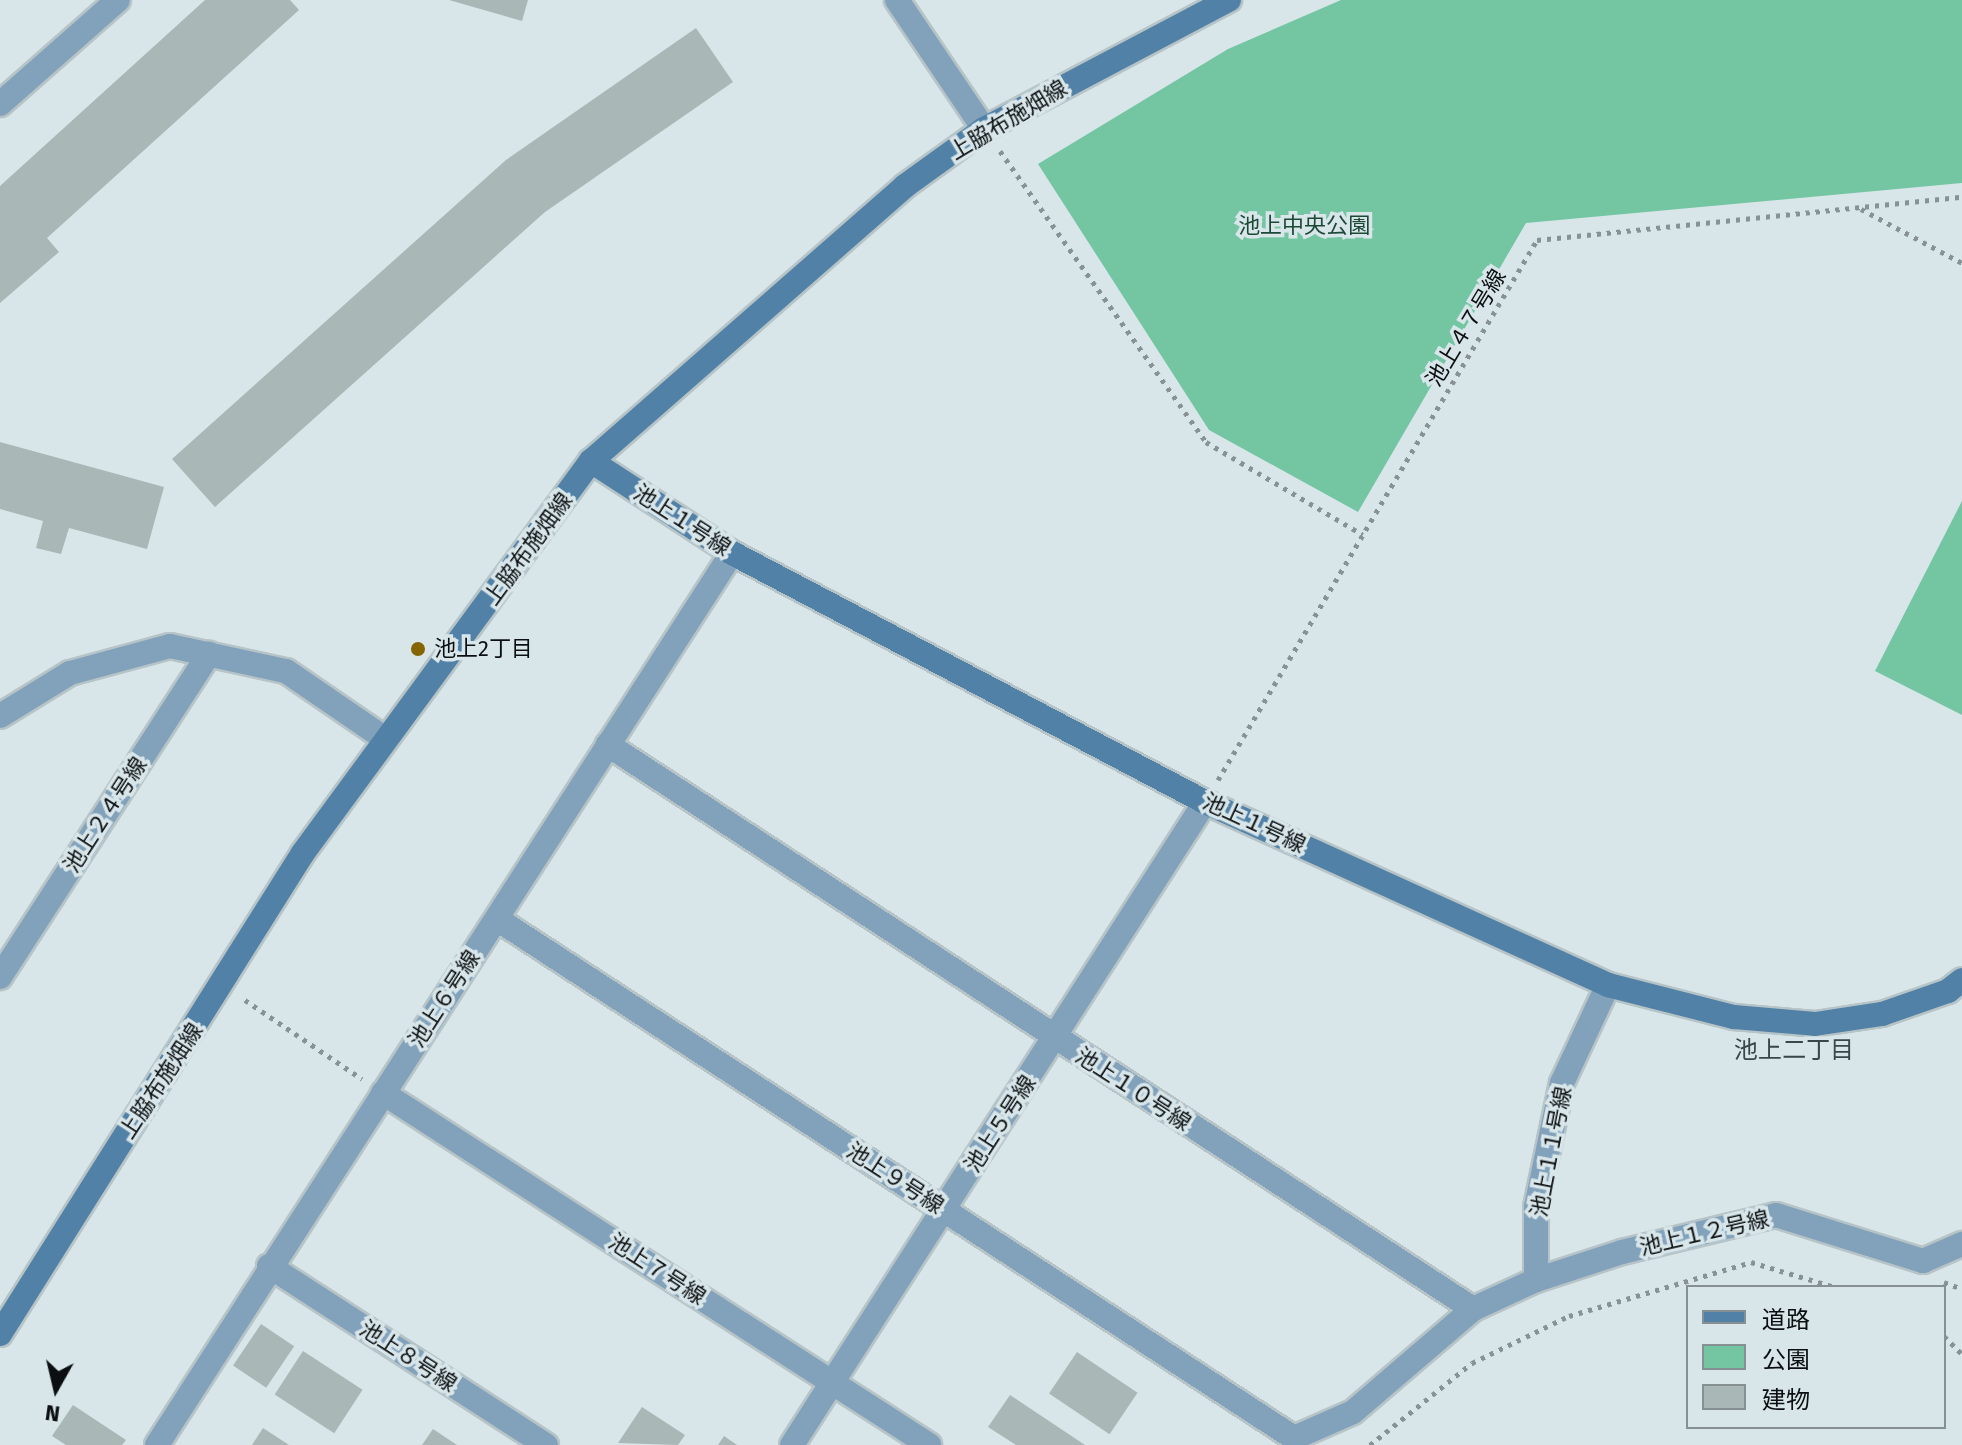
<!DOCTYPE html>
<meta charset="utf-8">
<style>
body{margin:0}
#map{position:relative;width:1962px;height:1445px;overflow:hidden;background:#d8e6ea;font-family:"Fira Sans","Noto Sans JP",sans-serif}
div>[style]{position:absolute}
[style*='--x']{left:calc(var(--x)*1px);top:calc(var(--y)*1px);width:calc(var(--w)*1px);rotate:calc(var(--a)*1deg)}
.green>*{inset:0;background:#74c6a3}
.building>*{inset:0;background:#a9b7b6;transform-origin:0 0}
.path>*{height:5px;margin-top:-2.5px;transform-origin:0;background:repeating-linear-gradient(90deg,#889295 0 4px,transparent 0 10px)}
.roads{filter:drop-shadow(2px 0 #b7c4c7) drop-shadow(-2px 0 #b7c4c7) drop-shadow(0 2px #b7c4c7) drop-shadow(0 -2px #b7c4c7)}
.street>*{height:24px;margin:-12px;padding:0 12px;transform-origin:12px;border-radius:12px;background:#82a2bb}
.secondary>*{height:24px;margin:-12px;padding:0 12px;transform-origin:12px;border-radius:12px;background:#5181a6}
.dots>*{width:22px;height:22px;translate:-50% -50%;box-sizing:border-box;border:4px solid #d8e6ea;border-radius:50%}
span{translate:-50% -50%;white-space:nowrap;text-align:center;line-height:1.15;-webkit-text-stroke:7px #d8e6ea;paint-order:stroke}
.street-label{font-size:22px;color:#0b0f11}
.park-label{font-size:22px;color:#1c4836}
.poi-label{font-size:22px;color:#0b0f11}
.left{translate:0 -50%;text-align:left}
.neighbourhood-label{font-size:24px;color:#3b4649}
.legend{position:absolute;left:1686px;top:1285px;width:260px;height:144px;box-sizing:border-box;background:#d8e6ea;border:2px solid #869093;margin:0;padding:10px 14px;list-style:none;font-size:24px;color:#0b0f11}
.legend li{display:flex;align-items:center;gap:16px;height:40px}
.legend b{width:40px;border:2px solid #869093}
.north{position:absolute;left:16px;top:1349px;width:80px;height:80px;-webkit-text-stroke:6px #d8e6ea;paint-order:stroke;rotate:188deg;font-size:22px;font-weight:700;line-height:32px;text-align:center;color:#0b0f11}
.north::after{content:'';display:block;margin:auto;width:28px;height:36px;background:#0b0f11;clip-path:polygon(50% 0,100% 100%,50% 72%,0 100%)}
</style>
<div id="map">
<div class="green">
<div style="clip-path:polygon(1341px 0,1962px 0,1962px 183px,1526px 223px,1358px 512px,1209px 430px,1038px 164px,1228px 49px)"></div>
<div style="clip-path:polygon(1962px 501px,1962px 715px,1875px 671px)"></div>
</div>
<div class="building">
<div style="clip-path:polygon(205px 0,290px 0,299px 10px,47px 238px,59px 252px,0 303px,0 186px)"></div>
<div style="clip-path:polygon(449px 0,528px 0,522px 21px)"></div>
<div style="clip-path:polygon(696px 28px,733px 82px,545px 212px,215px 507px,172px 459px,506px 160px)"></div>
<div style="clip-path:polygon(0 442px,164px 487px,147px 549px,69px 528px,61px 554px,36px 548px,43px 521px,0 509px)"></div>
<div style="left:261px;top:1324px;width:40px;height:50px;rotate:34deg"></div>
<div style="left:303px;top:1351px;width:71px;height:52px;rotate:33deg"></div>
<div style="left:1077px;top:1352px;width:73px;height:50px;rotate:34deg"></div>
<div style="clip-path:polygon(1010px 1395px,1085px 1445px,1016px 1445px,988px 1427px)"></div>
<div style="clip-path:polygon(73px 1405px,126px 1440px,122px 1445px,66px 1445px,52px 1436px)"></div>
<div style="clip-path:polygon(642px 1407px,685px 1435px,678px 1445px,618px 1443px)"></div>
<div style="clip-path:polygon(263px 1428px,289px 1445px,252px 1445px)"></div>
<div style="clip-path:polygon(433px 1429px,457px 1445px,422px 1445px)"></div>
<div style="clip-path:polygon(724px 1436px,737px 1445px,718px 1445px)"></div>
</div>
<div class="path">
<div style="--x:1000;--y:151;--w:357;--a:54.7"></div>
<div style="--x:1206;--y:442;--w:182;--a:30.6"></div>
<div style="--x:1861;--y:209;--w:115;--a:28.1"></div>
<div style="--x:1218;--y:780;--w:627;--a:-59.43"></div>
<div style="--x:1537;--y:240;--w:427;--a:-5.8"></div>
<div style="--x:245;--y:1000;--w:141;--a:34"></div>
<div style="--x:1944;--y:1282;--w:19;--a:21"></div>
<div style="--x:1944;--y:1336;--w:25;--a:45"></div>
<div style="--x:1370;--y:1445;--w:131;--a:-38.8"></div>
<div style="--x:1472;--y:1363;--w:108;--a:-25.9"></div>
<div style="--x:1569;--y:1316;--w:190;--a:-16.5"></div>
<div style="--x:1751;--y:1262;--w:88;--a:16.6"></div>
</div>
<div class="roads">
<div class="street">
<div style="--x:897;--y:0;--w:156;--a:56"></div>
<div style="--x:0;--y:104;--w:157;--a:-41.4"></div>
<div style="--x:0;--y:716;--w:82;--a:-31.6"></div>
<div style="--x:70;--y:673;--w:104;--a:-15.1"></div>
<div style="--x:170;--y:646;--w:119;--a:12.2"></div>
<div style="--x:286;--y:671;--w:119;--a:34.4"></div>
<div style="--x:497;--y:919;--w:951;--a:33.07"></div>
<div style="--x:1294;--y:1438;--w:64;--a:-23.8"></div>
<div style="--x:1353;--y:1412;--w:158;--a:-40.6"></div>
<div style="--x:1473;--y:1309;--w:1033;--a:-146.89"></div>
<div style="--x:0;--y:977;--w:385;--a:-57.1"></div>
<div style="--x:383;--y:1093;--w:650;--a:32.81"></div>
<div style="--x:269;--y:1266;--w:330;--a:32.9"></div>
<div style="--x:1536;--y:1280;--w:73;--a:-90"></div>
<div style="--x:1536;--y:1207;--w:127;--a:-78.2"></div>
<div style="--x:1562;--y:1083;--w:108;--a:-64.9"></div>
<div style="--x:1473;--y:1309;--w:69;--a:-24.7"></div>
<div style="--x:1536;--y:1280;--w:90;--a:-18"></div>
<div style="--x:1622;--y:1252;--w:158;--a:-13.5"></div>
<div style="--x:1776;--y:1215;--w:154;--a:17.4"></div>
<div style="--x:1923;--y:1261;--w:43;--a:-23.6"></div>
<div style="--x:157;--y:1445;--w:1061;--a:-57.19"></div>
<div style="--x:792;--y:1445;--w:764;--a:-57.29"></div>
</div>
<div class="secondary">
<div style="--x:591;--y:461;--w:168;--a:33.1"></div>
<div style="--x:732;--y:553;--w:535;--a:27.76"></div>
<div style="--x:1205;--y:802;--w:443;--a:24.4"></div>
<div style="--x:1608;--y:985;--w:130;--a:14.3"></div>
<div style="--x:1734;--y:1017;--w:81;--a:4.9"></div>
<div style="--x:1815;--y:1024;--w:68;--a:-8.5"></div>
<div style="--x:1882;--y:1014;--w:70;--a:-19.2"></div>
<div style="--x:1948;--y:991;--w:18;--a:-38"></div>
<div style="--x:0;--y:1334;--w:568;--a:-57.79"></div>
<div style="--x:303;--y:853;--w:486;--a:-53.7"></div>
<div style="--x:591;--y:461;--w:417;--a:-41.2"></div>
<div style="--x:905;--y:186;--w:97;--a:-35.8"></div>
<div style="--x:984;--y:129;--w:277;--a:-27.8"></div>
</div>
</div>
<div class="dots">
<div style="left:418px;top:649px;background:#866500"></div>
</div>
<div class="street-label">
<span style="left:1008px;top:120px;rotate:-31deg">上脇布施畑線</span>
<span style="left:1466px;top:328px;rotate:-59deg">池上４７号線</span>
<span style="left:682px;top:520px;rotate:33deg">池上１号線</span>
<span style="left:528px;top:549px;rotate:-54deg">上脇布施畑線</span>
<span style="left:105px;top:815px;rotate:-57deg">池上２４号線</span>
<span style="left:1254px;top:823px;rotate:25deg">池上１号線</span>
<span style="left:444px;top:999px;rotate:-57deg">池上６号線</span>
<span style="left:161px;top:1081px;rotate:-57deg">上脇布施畑線</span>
<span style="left:1133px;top:1089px;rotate:33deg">池上１０号線</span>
<span style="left:1000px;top:1124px;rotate:-57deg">池上５号線</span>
<span style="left:1551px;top:1152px;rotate:-79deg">池上１１号線</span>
<span style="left:895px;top:1178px;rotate:33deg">池上９号線</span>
<span style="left:1704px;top:1233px;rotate:-13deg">池上１２号線</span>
<span style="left:657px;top:1269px;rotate:33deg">池上７号線</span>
<span style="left:408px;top:1356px;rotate:33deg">池上８号線</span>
</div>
<div class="park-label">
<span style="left:1304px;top:226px">池上中央公園</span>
</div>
<div class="poi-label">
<span class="left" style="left:434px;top:649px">池上2丁目</span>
</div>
<div class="neighbourhood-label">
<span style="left:1794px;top:1051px">池上二丁目</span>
</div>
<ul class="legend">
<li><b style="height:10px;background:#5181a6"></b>道路</li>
<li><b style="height:22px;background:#74c6a3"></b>公園</li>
<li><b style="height:22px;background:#a9b7b6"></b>建物</li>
</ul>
<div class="north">N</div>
</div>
